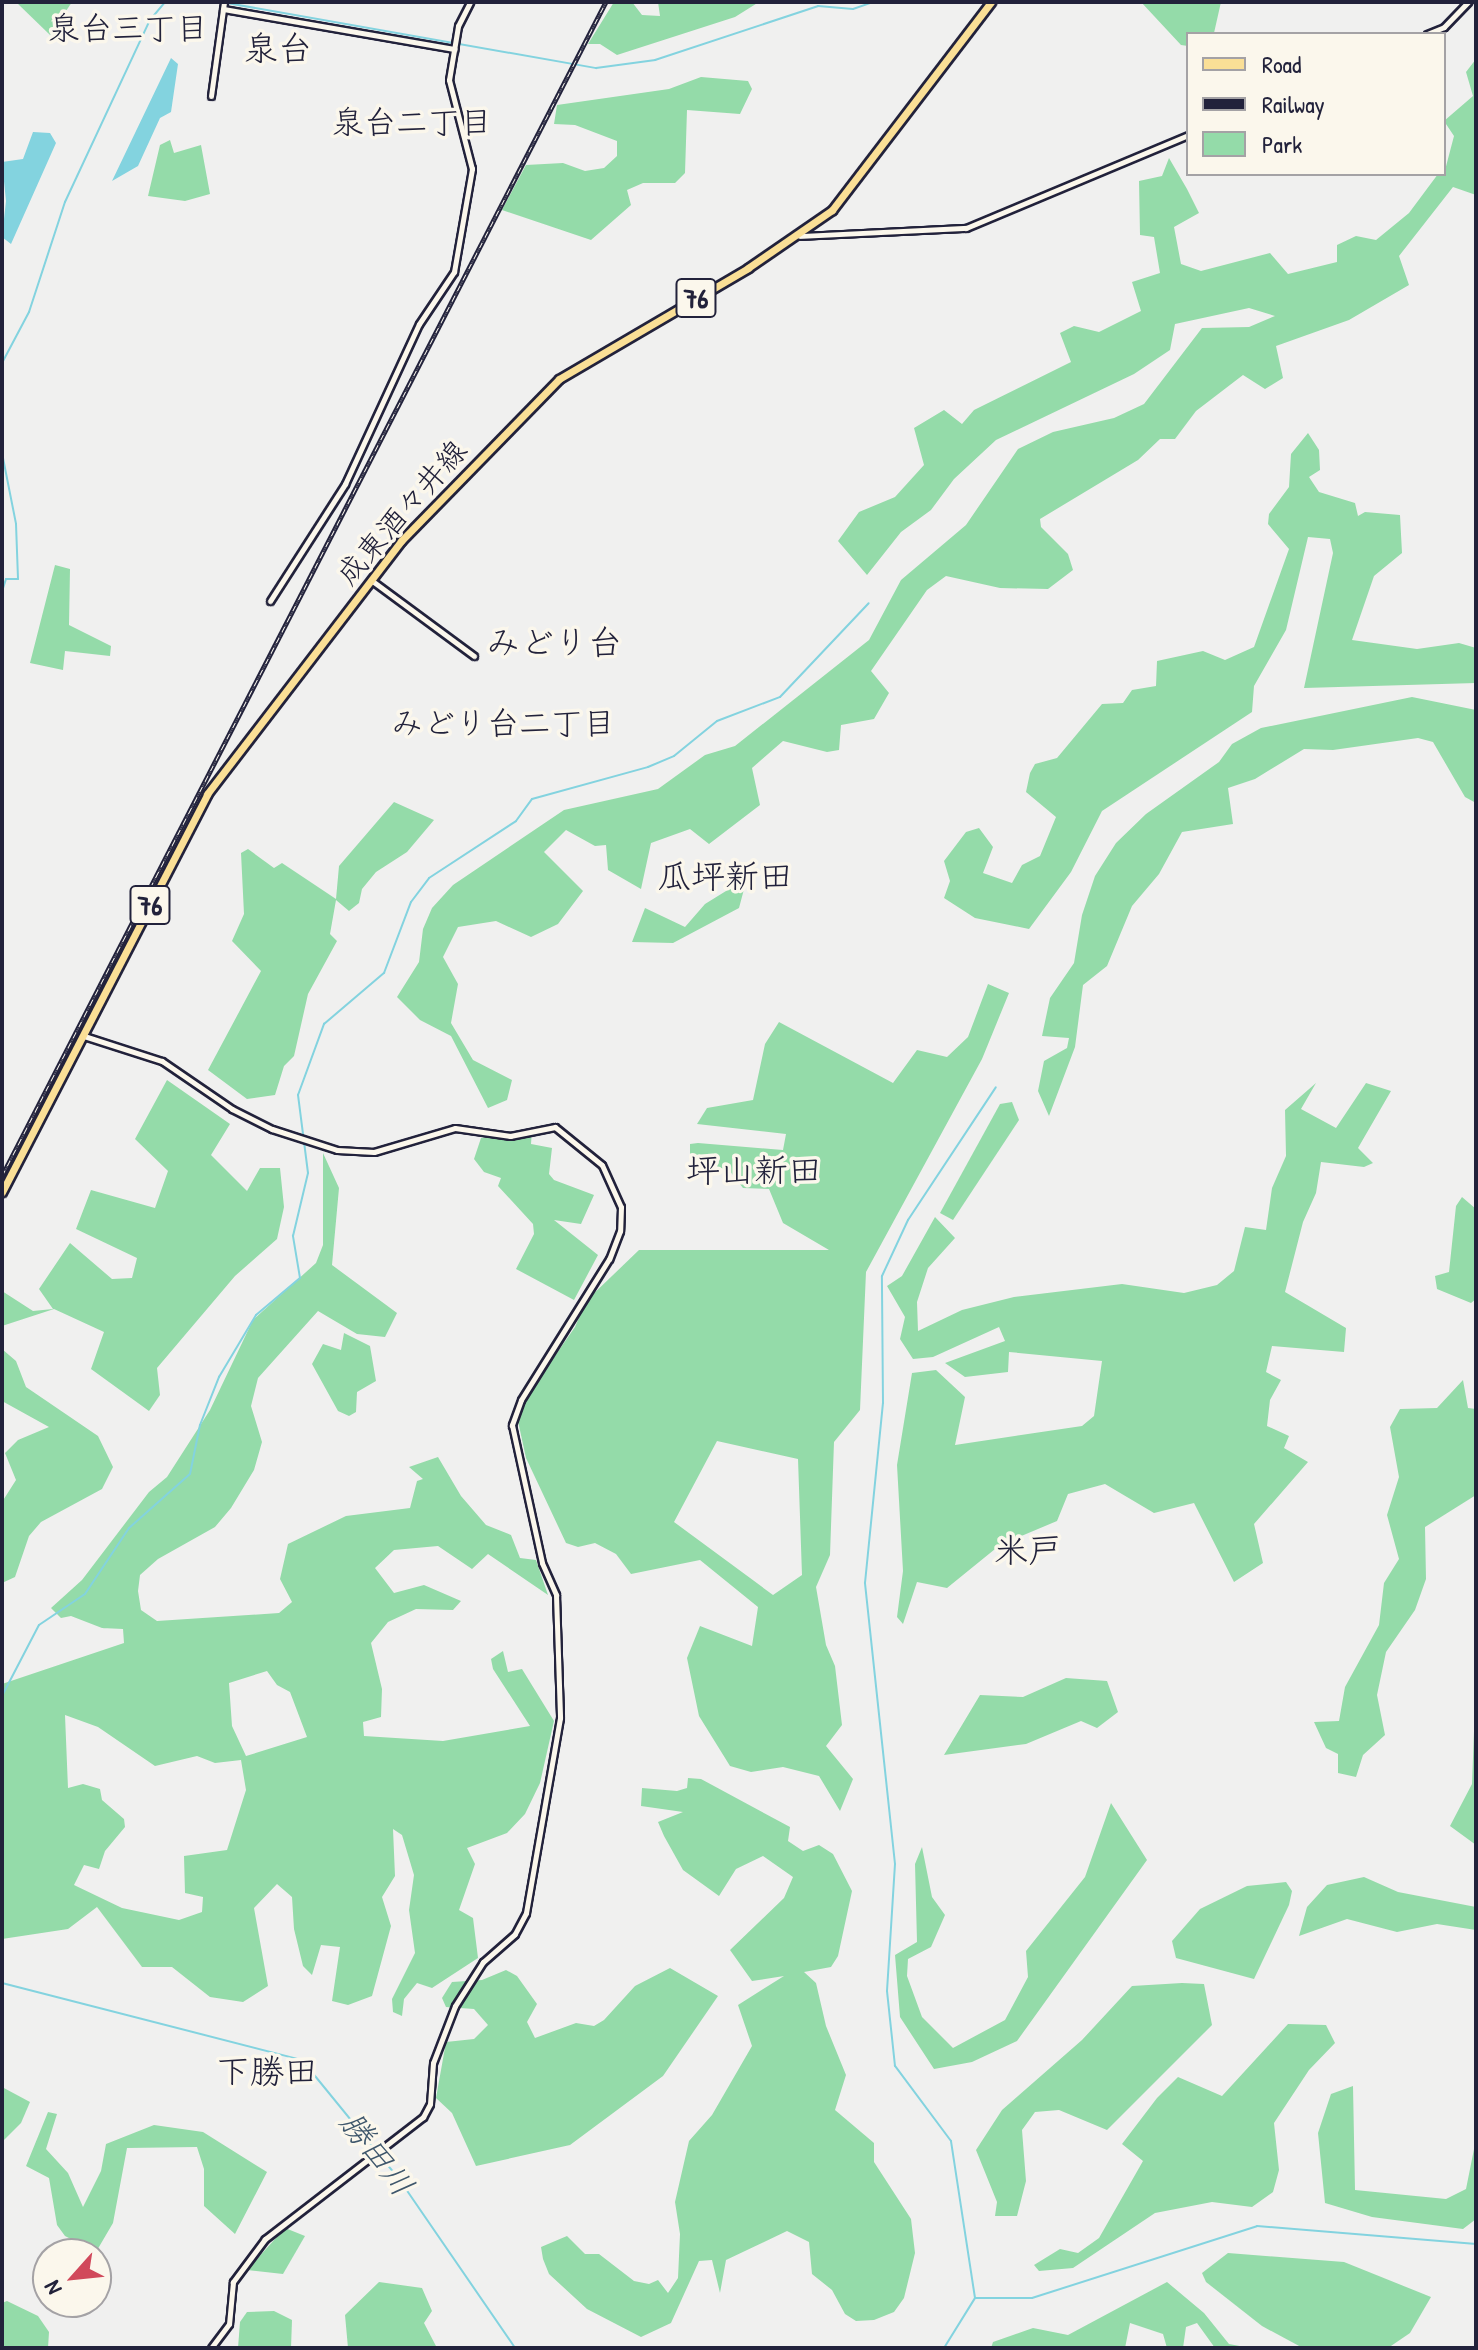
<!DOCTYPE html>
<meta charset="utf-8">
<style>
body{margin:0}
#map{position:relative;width:1478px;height:2350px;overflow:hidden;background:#f0f0ef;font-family:"Patrick Hand","Klee One",sans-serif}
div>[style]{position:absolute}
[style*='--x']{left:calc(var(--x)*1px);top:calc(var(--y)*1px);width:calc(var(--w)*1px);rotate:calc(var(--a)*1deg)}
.green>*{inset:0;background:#94dba9}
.water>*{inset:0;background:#83d3df}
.stream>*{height:2px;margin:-1px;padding:0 1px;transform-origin:1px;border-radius:1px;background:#83d3df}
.roads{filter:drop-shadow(2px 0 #22223b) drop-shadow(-2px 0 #22223b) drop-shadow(0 2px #22223b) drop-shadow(0 -2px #22223b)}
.minor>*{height:5px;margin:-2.5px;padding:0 2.5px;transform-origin:2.5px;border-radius:2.5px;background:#fbf7ec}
.major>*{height:7px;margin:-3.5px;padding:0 3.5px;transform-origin:3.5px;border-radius:3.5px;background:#fadf96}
.rail>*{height:5px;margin-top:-2.5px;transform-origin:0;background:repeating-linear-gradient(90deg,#fbf7ec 0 6px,#22223b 0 12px);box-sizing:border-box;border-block:2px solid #22223b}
span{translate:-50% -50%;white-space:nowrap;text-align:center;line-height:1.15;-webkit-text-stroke:7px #fbf7ec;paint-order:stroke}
.shield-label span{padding:2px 6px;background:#fbf7ec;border:2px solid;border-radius:6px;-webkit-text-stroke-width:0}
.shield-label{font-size:28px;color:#22223b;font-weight:700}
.street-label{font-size:30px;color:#22223b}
.neighbourhood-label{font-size:32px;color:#22223b}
.water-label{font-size:32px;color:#3f576c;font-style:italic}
.quarter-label{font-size:34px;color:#22223b}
.frame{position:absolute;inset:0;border:4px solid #22223b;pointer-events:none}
.legend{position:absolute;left:1186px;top:32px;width:260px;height:144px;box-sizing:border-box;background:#fbf7ec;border:2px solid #a4a2a5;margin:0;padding:10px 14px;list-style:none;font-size:24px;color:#22223b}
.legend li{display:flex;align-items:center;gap:16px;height:40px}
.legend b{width:40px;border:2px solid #a4a2a5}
.north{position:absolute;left:32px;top:2238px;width:80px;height:80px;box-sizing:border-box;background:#fbf7ec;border:2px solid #a4a2a5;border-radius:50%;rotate:243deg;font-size:22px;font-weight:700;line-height:32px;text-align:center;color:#22223b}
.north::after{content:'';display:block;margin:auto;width:28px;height:36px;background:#d1495b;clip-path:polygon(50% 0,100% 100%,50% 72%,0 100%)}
</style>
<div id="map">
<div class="green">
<div style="clip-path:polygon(16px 2px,72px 2px,50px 35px)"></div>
<div style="clip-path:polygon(614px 2px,632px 2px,642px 15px,660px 16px,658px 2px,759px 2px,735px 17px,617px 55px,600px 44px,588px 44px)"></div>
<div style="clip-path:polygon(1141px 2px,1221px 2px,1214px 33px,1188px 34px,1188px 46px,1181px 45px)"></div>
<div style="clip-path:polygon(1476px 59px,1476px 195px,1453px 187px,1399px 256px,1409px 285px,1349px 320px,1276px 346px,1283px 378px,1265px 389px,1243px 375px,1196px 411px,1175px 439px,1160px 439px,1138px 460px,1040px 519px,1041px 527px,1068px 554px,1073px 570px,1048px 589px,1000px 588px,946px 576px,927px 590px,871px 671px,889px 693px,874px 719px,841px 725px,839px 750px,827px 752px,783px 741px,752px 768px,760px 805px,709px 844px,690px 829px,651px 843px,641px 889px,608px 870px,606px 845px,595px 846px,566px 830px,544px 852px,583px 891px,558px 924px,531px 937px,496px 921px,458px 927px,443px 957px,458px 984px,451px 1023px,473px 1060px,512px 1080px,507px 1100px,488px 1108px,451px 1036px,420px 1020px,397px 997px,419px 962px,423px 929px,432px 908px,453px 885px,564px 810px,658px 789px,705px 755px,735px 746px,869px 640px,901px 580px,966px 525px,1018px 449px,1053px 432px,1114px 418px,1144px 404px,1202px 328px,1249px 327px,1275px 316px,1249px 308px,1175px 324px,1170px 350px,1134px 374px,996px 440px,954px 479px,931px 510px,901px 532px,867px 575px,838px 541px,859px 512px,895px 497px,924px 465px,914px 428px,944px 410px,962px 424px,974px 410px,1071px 362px,1060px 333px,1074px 326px,1099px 332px,1141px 311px,1132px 282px,1160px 273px,1154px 237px,1140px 235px,1139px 181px,1162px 176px,1169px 158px,1187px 189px,1199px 213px,1174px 227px,1181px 264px,1201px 271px,1270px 253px,1288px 274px,1337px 262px,1337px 245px,1356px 236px,1376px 240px,1409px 213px,1438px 174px,1444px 174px,1454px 136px,1444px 121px,1473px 96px,1466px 72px)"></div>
<div style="clip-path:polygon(701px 77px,748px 81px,752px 89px,740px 114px,687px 110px,685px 173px,675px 183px,643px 183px,627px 190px,631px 205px,591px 240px,502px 210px,526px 165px,563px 163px,585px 171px,604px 168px,617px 156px,617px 141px,575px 125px,554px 124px,557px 105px,669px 89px)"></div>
<div style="clip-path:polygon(170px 140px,174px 153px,201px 145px,210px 194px,185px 201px,148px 196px,160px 145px)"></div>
<div style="clip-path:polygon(1308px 433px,1319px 450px,1320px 470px,1309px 477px,1319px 492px,1355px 503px,1358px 516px,1365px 512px,1400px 515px,1402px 553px,1374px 576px,1352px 640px,1417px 649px,1459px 643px,1476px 648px,1476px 683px,1304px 688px,1333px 553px,1330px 539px,1308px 537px,1286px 630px,1254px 686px,1252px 712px,1102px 811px,1071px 872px,1029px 929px,975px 918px,944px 898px,950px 881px,944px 861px,966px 832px,979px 828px,993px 847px,983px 873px,1012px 883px,1022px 865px,1040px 856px,1056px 817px,1026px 792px,1030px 773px,1035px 764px,1057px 758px,1102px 704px,1123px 703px,1132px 690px,1156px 686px,1157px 661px,1203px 651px,1225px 660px,1254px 647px,1289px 549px,1268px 524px,1269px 514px,1289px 487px,1291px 454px)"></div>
<div style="clip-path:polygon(55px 565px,70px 569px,69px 625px,111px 646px,110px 656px,65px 651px,63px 670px,30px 663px)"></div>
<div style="clip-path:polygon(1412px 697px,1476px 710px,1476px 803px,1465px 797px,1433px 742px,1418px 738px,1333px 750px,1304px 749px,1255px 779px,1228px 788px,1233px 824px,1182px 832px,1159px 874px,1132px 906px,1107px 966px,1083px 985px,1075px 1047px,1049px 1116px,1038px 1091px,1044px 1061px,1067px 1048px,1069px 1038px,1042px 1036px,1050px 998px,1074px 963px,1082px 915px,1095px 876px,1116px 843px,1146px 814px,1219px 762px,1232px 744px,1261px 728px)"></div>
<div style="clip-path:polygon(394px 802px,434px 820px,407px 852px,376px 872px,362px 889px,359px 903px,349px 911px,336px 900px,330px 934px,337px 941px,308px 994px,294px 1056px,284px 1066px,275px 1095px,247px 1099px,208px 1070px,261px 971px,232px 941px,244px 914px,241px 853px,248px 849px,274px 868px,282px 863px,336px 899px,339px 866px)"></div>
<div style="clip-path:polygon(747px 878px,739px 908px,673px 943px,632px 942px,645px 908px,685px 927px,705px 904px)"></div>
<div style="clip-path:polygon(evenodd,988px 984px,1009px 993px,982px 1059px,866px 1272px,860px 1410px,834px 1442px,830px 1555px,816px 1587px,826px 1645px,835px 1666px,842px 1725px,826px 1746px,853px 1779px,840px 1811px,819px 1776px,783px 1767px,751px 1772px,730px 1766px,699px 1716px,687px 1658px,700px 1626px,752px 1646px,758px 1607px,700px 1560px,631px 1574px,616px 1554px,595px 1543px,578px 1547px,566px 1543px,526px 1458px,516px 1412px,575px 1327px,586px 1301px,639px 1250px,829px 1250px,783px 1223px,769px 1189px,743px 1188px,729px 1170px,692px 1161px,690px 1153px,690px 1144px,698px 1143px,783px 1150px,786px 1134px,697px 1124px,707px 1108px,753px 1100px,765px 1044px,779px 1022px,893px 1083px,917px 1050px,947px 1057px,968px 1037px,988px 984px,717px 1441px,798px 1459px,802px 1575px,773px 1595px,674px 1522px,717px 1441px)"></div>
<div style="clip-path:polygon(167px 1080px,230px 1124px,211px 1155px,247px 1191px,260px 1168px,280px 1168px,284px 1207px,277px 1239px,235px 1276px,157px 1368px,160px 1395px,149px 1411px,91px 1369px,104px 1332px,54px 1309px,2px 1326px,2px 1291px,33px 1311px,53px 1309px,39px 1289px,70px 1243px,112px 1279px,132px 1278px,137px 1258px,76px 1229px,91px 1190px,155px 1208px,168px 1171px,135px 1139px)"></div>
<div style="clip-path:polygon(1316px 1083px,1301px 1109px,1336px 1128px,1366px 1083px,1391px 1091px,1358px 1148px,1373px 1163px,1364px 1167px,1321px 1162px,1316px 1193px,1303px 1222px,1285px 1292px,1346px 1328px,1344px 1352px,1272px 1346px,1266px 1372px,1281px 1380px,1270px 1400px,1267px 1426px,1289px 1436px,1284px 1448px,1308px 1462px,1254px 1524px,1263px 1563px,1234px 1582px,1194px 1503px,1154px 1513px,1105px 1484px,1068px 1494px,1057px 1521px,1000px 1545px,947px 1588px,917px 1582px,903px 1624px,897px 1617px,903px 1571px,897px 1465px,912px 1373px,936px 1370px,965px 1397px,955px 1445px,1082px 1426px,1094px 1416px,1102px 1361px,1009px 1352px,1008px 1372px,965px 1377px,945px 1363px,1005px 1341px,999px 1327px,933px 1357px,913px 1359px,900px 1339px,905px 1317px,887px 1286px,902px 1276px,935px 1217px,955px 1238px,928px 1268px,917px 1302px,918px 1331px,962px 1310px,1014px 1297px,1122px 1284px,1184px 1293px,1217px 1285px,1234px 1271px,1245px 1227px,1266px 1230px,1272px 1188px,1286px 1156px,1285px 1110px)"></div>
<div style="clip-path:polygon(1012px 1102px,1019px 1120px,953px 1220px,940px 1213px,1000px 1104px)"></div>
<div style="clip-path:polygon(532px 1130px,531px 1144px,552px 1148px,549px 1174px,554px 1180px,594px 1195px,581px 1224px,554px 1220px,598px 1255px,574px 1300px,516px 1269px,534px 1234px,533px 1224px,498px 1186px,501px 1178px,484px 1172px,474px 1159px,481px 1138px)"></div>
<div style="clip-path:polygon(evenodd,323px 1153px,339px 1188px,332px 1265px,397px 1313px,385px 1337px,357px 1334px,318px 1311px,258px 1378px,251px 1406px,262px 1442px,254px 1470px,231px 1508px,215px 1527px,158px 1559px,140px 1575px,138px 1591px,141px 1610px,157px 1621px,279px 1613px,292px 1602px,280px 1579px,288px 1544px,346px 1516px,410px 1508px,417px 1481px,423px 1479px,409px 1467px,438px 1457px,461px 1496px,486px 1525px,511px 1535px,520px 1558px,536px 1560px,548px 1595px,488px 1554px,472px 1569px,438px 1546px,394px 1550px,375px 1568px,394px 1593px,424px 1585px,461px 1601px,453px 1610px,416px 1609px,388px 1622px,371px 1643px,382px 1689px,381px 1717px,363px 1722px,364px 1736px,443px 1741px,530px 1726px,493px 1669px,491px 1659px,503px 1651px,508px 1672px,522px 1669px,554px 1721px,540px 1783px,525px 1814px,507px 1833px,467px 1848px,475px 1864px,459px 1910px,473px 1918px,478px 1958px,432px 1988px,417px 1983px,404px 1999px,402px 2016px,393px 2012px,392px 1999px,415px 1953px,409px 1910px,414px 1875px,402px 1835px,393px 1829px,395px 1876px,382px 1897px,391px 1926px,372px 1996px,348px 2005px,332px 2001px,340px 1947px,321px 1945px,312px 1975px,303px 1966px,294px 1929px,292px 1897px,277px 1884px,254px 1908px,268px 1986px,243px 2002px,210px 1997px,172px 1967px,142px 1967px,97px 1907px,68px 1929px,2px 1939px,2px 1684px,124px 1643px,123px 1629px,102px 1628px,71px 1616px,61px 1618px,51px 1608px,82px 1580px,149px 1492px,167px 1477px,210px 1410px,253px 1320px,316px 1263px,323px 1245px,323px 1153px,267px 1671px,277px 1685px,290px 1692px,307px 1737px,246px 1756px,232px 1726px,229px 1683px,267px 1671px,323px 1153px,65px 1715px,98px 1727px,155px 1766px,197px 1756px,215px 1763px,241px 1760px,246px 1790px,227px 1850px,184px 1856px,185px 1893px,203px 1897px,202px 1912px,179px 1920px,122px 1908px,74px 1885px,84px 1865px,99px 1869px,105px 1851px,125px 1827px,124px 1819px,102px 1800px,100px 1789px,83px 1784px,68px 1788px,65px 1715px)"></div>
<div style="clip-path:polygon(1462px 1197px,1476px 1209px,1476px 1299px,1471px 1303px,1437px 1289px,1435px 1276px,1449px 1272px,1456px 1206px)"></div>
<div style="clip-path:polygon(344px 1333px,370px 1346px,376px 1381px,357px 1392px,356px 1412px,349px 1416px,338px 1411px,312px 1364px,323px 1344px,341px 1350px)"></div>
<div style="clip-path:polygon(2px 1349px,16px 1361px,26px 1387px,98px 1436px,113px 1467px,102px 1489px,41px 1522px,29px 1536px,15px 1577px,2px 1583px,2px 1502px,16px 1480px,5px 1453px,18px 1440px,49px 1427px,2px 1401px)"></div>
<div style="clip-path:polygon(1463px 1380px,1468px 1408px,1476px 1409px,1476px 1495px,1425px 1527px,1426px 1579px,1415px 1610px,1386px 1652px,1377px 1695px,1385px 1735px,1363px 1755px,1356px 1777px,1338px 1773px,1338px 1754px,1326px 1748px,1314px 1722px,1339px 1721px,1345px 1687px,1379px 1625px,1384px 1583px,1399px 1559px,1387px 1515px,1399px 1477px,1390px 1427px,1400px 1409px,1437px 1408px)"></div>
<div style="clip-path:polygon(1066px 1678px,1107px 1681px,1118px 1712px,1097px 1728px,1081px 1721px,1026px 1744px,944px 1755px,980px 1695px,1023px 1697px)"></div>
<div style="clip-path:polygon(1475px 1705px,1476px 1705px,1476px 1845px,1450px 1826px,1472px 1784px)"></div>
<div style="clip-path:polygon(688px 1778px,701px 1779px,790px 1827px,788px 1841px,803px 1851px,819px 1845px,833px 1854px,852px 1891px,838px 1956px,831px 1967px,804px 1972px,816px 1983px,826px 2026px,846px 2075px,835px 2110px,874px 2143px,874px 2162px,911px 2219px,915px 2253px,904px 2298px,894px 2312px,874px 2320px,856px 2321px,845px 2314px,832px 2290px,812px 2274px,809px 2242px,787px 2231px,726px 2260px,720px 2293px,712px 2260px,699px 2261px,671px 2323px,641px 2337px,587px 2309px,549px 2274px,543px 2259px,541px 2247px,567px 2236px,585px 2254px,599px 2254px,634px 2281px,649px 2284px,658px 2280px,668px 2293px,678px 2278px,680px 2234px,675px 2202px,689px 2141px,712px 2115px,752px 2046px,738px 2005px,784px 1976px,752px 1981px,730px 1950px,784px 1898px,793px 1877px,763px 1856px,736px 1869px,719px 1896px,683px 1870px,664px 1836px,658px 1822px,683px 1812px,641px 1806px,642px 1788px,677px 1791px,687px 1788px)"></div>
<div style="clip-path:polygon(1111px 1803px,1147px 1860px,1017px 2041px,972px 2062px,934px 2069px,900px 2017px,895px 1955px,917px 1942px,915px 1864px,922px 1847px,932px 1897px,945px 1915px,931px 1947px,908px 1959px,907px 1976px,922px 2017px,953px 2048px,1005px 2020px,1028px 1977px,1026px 1951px,1085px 1877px)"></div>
<div style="clip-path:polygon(1364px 1877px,1398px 1892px,1476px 1907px,1476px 1930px,1437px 1924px,1397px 1932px,1347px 1919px,1299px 1936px,1307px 1907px,1327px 1885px)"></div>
<div style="clip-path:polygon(1286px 1882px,1292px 1891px,1289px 1905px,1254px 1979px,1176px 1958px,1172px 1941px,1200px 1909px,1247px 1886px)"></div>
<div style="clip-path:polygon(670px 1968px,718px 1996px,663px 2076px,570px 2145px,476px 2166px,452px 2113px,436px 2098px,446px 2042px,474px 2039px,488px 2025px,474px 2009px,446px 2007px,442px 1998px,452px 1982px,482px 1980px,506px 1970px,517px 1976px,537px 2004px,527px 2022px,535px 2038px,576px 2023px,594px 2026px,604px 2020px,635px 1986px)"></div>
<div style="clip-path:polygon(1182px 1983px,1204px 1984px,1212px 2025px,1107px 2130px,1059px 2110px,1035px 2112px,1022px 2130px,1026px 2181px,1017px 2216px,995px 2216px,997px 2202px,976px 2150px,1002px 2110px,1082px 2040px,1132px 1986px)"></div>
<div style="clip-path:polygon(1288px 2024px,1326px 2025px,1335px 2043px,1309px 2070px,1274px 2123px,1279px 2170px,1273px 2192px,1252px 2207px,1212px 2202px,1155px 2213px,1073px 2268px,1039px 2271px,1034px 2265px,1060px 2249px,1078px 2253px,1099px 2238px,1143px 2161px,1122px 2144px,1157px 2098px,1178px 2077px,1222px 2096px)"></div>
<div style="clip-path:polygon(1353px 2086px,1355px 2190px,1446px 2199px,1466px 2189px,1476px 2139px,1476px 2219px,1463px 2229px,1372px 2217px,1325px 2203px,1318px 2133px,1331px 2094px)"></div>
<div style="clip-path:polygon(2px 2087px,30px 2102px,21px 2123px,2px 2142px)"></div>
<div style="clip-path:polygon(48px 2112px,57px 2114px,46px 2149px,68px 2173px,83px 2207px,101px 2171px,106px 2144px,154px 2125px,203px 2132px,267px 2172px,235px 2234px,204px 2206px,204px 2169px,197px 2147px,127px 2148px,113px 2223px,96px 2252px,65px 2236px,57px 2225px,49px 2178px,26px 2166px)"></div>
<div style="clip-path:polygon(285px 2228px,305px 2236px,283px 2274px,247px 2270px)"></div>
<div style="clip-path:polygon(1228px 2253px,1344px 2262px,1431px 2297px,1410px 2333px,1388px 2348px,1301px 2347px,1262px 2326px,1206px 2282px,1202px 2273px)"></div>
<div style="clip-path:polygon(379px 2282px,422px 2288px,432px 2311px,424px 2323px,437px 2348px,348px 2348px,345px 2315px)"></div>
<div style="clip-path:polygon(1167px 2282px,1204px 2313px,1229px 2344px,1250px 2348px,1215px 2348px,1197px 2323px,1186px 2327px,1183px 2348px,1167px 2348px,1163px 2334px,1130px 2323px,1125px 2348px,991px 2348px,993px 2342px,1033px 2328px,1068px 2335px)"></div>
<div style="clip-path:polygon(7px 2301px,38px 2316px,49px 2332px,48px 2348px,2px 2348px,2px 2303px)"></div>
<div style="clip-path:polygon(274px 2311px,292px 2320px,291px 2348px,238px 2348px,240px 2322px,247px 2312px)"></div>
</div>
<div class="water">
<div style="clip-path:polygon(171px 58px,178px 64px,171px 112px,160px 118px,138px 166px,112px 181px)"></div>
<div style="clip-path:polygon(33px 132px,50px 133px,56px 143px,11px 244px,2px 237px,6px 201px,2px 162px,23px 159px)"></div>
</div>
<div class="stream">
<div style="--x:227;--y:3;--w:375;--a:10"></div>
<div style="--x:596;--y:68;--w:60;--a:-7.7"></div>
<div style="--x:655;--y:60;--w:172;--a:-18.3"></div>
<div style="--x:818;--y:6;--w:35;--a:5"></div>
<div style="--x:853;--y:9;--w:21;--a:-19"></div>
<div style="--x:2;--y:363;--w:58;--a:-62.1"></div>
<div style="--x:29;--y:312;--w:116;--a:-71.9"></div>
<div style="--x:65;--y:202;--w:201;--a:-65"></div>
<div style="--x:150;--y:20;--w:23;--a:-50"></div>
<div style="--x:2;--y:405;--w:14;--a:90"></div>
<div style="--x:2;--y:453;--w:72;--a:78.8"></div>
<div style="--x:16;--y:524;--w:55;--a:87.9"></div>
<div style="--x:18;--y:579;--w:12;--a:180"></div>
<div style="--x:6;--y:579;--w:13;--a:108"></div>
<div style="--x:2;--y:1696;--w:80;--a:-62.5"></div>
<div style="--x:39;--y:1625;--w:55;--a:-34"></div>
<div style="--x:85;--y:1594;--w:79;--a:-56.3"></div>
<div style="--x:129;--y:1528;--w:81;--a:-41.5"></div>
<div style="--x:190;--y:1474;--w:50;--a:-78.5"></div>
<div style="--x:200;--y:1425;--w:52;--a:-68.4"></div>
<div style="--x:219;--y:1377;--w:72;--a:-59.2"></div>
<div style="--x:256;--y:1315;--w:57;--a:-40.1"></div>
<div style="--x:300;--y:1278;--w:43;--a:-99.5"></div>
<div style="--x:293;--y:1236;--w:65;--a:-76.6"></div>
<div style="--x:308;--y:1173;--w:79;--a:-97.3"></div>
<div style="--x:298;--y:1095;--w:76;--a:-69.9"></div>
<div style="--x:324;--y:1024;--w:79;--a:-40.4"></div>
<div style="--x:384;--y:973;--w:76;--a:-69.2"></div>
<div style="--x:411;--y:902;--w:30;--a:-53"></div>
<div style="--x:429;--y:878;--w:104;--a:-33.2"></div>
<div style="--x:516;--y:821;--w:27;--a:-54"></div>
<div style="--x:532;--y:799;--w:120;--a:-15.4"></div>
<div style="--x:648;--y:767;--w:28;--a:-23"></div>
<div style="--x:674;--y:756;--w:55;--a:-39.1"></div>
<div style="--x:717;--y:721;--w:67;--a:-20.9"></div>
<div style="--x:780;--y:697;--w:129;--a:-46.6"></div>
<div style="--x:2;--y:1983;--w:310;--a:14.4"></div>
<div style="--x:302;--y:2060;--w:154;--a:50.8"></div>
<div style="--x:399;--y:2179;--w:205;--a:55.5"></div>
<div style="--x:976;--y:2298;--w:56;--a:0"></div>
<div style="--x:1032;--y:2298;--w:236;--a:-17.7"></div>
<div style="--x:1257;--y:2226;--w:220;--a:4.7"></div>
<div style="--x:944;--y:2348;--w:59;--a:-58.2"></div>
<div style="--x:975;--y:2298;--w:159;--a:-98.7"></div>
<div style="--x:951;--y:2141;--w:94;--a:-126.7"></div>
<div style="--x:895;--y:2066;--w:75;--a:-96.1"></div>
<div style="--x:887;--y:1991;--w:127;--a:-86.4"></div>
<div style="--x:895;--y:1864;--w:283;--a:-96.1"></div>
<div style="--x:865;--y:1583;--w:181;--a:-84.3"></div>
<div style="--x:883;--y:1403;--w:127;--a:-90.5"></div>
<div style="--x:882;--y:1276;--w:62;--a:-65.1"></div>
<div style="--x:908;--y:1220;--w:159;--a:-56.5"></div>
</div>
<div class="roads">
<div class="minor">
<div style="--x:223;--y:9;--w:235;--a:9.8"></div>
<div style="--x:1427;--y:34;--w:18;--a:-22"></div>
<div style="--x:1444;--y:27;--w:35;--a:-46"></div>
<div style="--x:211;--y:96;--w:95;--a:-82.1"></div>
<div style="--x:800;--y:236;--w:166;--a:-2.8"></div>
<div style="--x:966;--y:228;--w:241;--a:-22.7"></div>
<div style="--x:371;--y:580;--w:128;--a:36.4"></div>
<div style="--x:270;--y:601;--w:139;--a:-57.3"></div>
<div style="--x:345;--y:484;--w:176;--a:-65.2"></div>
<div style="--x:419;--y:324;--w:63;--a:-56.1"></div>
<div style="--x:454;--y:272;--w:105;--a:-80.1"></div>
<div style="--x:472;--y:169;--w:92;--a:-104.5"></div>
<div style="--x:449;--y:80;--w:55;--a:-80.5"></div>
<div style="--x:458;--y:26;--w:27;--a:-63"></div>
<div style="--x:84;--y:1036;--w:82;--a:17.8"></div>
<div style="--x:162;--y:1061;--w:85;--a:34.4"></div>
<div style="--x:232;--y:1109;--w:45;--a:26.6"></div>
<div style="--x:272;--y:1129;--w:68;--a:17.9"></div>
<div style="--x:337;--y:1150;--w:37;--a:3"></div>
<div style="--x:374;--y:1152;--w:84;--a:-16.5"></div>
<div style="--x:455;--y:1128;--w:56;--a:8.3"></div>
<div style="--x:510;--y:1136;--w:46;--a:-11.3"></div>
<div style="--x:555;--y:1127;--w:60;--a:39"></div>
<div style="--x:602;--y:1165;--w:46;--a:65.7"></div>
<div style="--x:621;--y:1207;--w:24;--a:92"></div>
<div style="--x:620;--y:1231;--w:30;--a:111"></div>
<div style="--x:609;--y:1259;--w:166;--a:122"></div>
<div style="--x:521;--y:1400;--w:27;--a:110"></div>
<div style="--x:512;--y:1425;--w:141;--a:77.7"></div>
<div style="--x:542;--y:1563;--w:35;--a:66"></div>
<div style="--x:556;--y:1595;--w:123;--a:88.1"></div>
<div style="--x:560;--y:1718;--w:198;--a:99.9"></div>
<div style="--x:526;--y:1913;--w:24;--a:118"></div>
<div style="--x:515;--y:1934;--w:43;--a:138.8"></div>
<div style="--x:483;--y:1962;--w:52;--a:122.5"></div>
<div style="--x:455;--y:2006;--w:61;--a:111.1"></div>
<div style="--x:433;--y:2063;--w:41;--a:94.2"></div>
<div style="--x:430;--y:2104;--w:15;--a:118"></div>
<div style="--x:423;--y:2117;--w:200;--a:142.3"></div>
<div style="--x:265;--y:2239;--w:54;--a:126.7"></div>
<div style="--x:233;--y:2282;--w:42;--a:95.4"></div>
<div style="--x:229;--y:2324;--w:30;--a:127"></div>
</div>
<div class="major">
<div style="--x:2;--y:1192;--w:448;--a:-62.7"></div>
<div style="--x:207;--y:794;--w:319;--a:-52.5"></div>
<div style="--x:401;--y:541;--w:226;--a:-45.7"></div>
<div style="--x:559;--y:379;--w:219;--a:-30.4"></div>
<div style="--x:748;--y:268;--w:102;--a:-34.6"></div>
<div style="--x:832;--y:210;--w:262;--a:-52.6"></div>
</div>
</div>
<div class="rail">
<div style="--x:2;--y:1176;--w:1320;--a:-62.78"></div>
</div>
<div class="shield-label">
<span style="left:696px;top:298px">76</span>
<span style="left:150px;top:905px">76</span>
</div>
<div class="street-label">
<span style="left:401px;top:512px;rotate:-49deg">成東酒々井線</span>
</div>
<div class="neighbourhood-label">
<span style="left:128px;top:28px">泉台三丁目</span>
<span style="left:412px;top:122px">泉台二丁目</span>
<span style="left:503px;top:723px">みどり台二丁目</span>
</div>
<div class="water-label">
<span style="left:377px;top:2154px;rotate:52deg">勝田川</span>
</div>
<div class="quarter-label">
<span style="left:278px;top:49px">泉台</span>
<span style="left:554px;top:643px">みどり台</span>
<span style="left:725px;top:877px">瓜坪新田</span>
<span style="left:754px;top:1171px">坪山新田</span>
<span style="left:1028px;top:1551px">米戸</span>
<span style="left:267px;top:2072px">下勝田</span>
</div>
<div class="frame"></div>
<ul class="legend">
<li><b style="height:10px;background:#fadf96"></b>Road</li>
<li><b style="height:10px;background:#22223b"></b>Railway</li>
<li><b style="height:22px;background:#94dba9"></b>Park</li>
</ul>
<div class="north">N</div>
</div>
